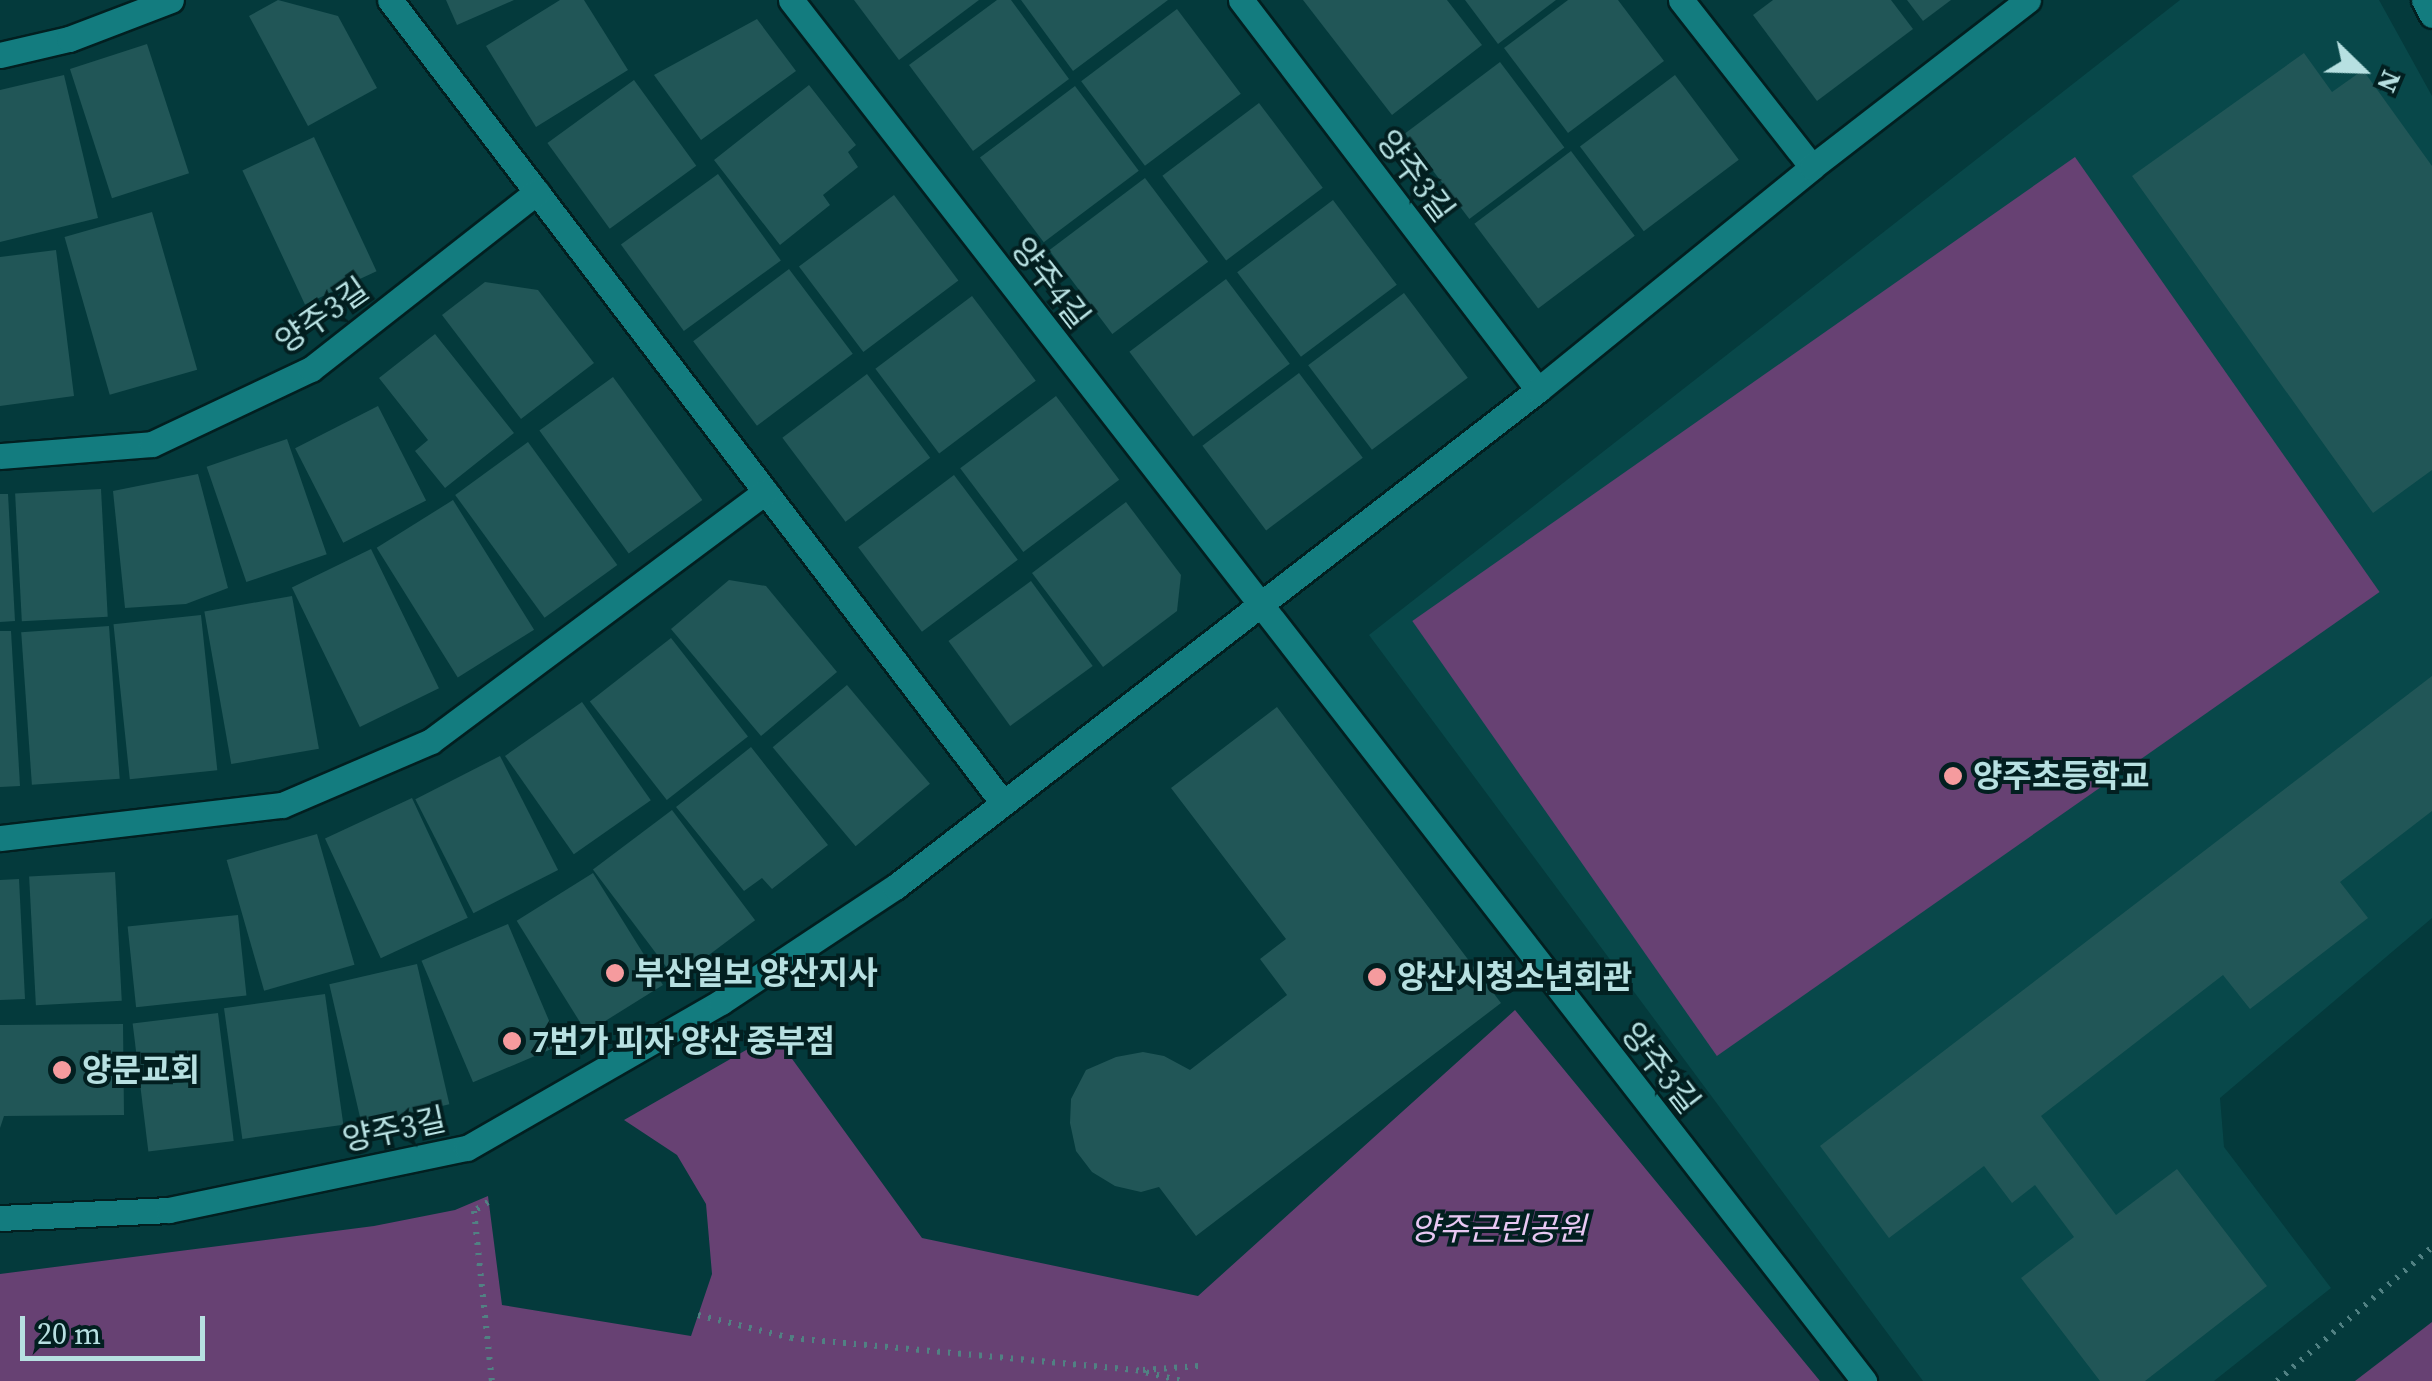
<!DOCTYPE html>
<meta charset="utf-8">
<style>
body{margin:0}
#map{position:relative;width:2432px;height:1381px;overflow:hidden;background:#043a3c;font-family:"Source Serif 4","Noto Sans KR",serif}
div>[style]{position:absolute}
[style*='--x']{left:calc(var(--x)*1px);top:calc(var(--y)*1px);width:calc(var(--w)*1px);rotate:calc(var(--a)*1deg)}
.built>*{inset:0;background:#08484a}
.green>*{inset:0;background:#674173;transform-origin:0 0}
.building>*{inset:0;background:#215657;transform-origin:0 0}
.path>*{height:6px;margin-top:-3px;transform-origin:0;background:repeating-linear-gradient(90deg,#518183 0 2.5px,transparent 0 10.5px)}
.roads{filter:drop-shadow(2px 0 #021f20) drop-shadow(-2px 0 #021f20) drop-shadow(0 2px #021f20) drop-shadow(0 -2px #021f20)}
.street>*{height:25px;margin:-12.5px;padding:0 12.5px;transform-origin:12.5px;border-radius:12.5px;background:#137c7f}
.dots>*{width:28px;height:28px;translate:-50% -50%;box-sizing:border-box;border:5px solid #021f20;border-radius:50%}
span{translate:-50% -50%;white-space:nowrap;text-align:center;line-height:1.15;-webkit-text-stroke:8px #021f20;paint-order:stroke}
.street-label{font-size:32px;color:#b7e0e1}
.poi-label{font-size:32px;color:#b7e0e1;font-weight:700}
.left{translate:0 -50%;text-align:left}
.park-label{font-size:32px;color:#e8c8f3;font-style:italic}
.north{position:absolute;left:2312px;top:20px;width:100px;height:100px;-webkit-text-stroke:8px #021f20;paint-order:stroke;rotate:113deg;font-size:28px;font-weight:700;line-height:40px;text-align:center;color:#b7e0e1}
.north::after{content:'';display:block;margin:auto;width:35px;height:45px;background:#b7e0e1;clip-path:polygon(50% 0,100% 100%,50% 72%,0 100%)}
.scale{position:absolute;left:20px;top:1316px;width:185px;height:45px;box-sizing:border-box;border:5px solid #b7e0e1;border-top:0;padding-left:12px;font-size:30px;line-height:35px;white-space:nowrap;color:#b7e0e1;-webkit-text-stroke:8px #021f20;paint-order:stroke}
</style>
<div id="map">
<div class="built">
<div style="clip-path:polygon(2180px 0,2379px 0,2432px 96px,2432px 918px,2220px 1098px,2224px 1147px,2331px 1288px,2214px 1381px,1923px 1381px,1369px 635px)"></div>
</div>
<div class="green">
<div style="left:2075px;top:157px;width:531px;height:809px;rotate:55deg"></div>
<div style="clip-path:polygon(1515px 1010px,1820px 1381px,0 1381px,0 1274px,374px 1226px,455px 1210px,488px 1196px,502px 1305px,691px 1336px,712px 1274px,706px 1204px,677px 1155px,624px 1120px,774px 1034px,922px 1238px,1198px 1296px)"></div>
<div style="clip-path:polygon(2432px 1322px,2432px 1381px,2355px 1381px)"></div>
</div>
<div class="building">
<div style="clip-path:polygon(278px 0,338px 16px,377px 88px,308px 126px,249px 16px)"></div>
<div style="clip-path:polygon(446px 0,514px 0,457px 25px)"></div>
<div style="clip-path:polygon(560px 0,584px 0,628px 70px,536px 127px,486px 46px)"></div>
<div style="clip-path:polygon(854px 0,979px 0,899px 60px)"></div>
<div style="clip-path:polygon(997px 0,1011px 0,1069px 79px,973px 151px,909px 65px)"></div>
<div style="clip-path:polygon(1021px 0,1168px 0,1073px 71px)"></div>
<div style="clip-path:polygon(1303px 0,1447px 0,1482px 45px,1392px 115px)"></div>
<div style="clip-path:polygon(1465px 0,1556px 0,1498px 44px)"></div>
<div style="clip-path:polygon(1568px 0,1618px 0,1664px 61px,1568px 133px,1504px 48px)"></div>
<div style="clip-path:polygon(1773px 0,1891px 0,1913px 29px,1817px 101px,1753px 15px)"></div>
<div style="clip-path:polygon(1907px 0,1951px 0,1923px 21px)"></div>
<div style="left:1177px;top:9px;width:106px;height:120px;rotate:53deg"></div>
<div style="clip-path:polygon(757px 19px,796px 71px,701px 140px,654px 75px)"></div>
<div style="left:147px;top:44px;width:136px;height:81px;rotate:72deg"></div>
<div style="clip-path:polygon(2304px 53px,2332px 92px,2363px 70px,2432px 166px,2432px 470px,2373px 513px,2132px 176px)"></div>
<div style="left:1500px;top:62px;width:107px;height:119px;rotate:53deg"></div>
<div style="clip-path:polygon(64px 75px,98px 218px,0 242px,0 90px)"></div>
<div style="left:1675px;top:75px;width:106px;height:119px;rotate:53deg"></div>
<div style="left:634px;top:80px;width:106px;height:107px;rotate:54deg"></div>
<div style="clip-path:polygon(809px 85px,856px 145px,848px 152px,858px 167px,823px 195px,830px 205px,780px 245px,714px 160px)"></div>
<div style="left:1075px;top:86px;width:106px;height:119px;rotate:53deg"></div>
<div style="left:1259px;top:103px;width:106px;height:121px;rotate:53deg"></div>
<div style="left:314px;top:137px;width:148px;height:79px;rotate:65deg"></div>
<div style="left:1571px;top:151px;width:106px;height:121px;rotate:53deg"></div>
<div style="left:718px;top:174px;width:107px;height:120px;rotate:54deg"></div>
<div style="left:1145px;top:178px;width:105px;height:120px;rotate:53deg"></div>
<div style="left:894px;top:195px;width:107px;height:119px;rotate:53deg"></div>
<div style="left:1333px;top:200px;width:106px;height:120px;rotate:53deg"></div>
<div style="left:152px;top:212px;width:164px;height:91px;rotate:74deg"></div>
<div style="clip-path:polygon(56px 250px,74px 396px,0 406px,0 257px)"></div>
<div style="left:789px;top:269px;width:106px;height:120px;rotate:53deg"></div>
<div style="left:1226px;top:279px;width:106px;height:121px;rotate:53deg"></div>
<div style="clip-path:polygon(485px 282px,538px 290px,594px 363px,521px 419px,442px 315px)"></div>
<div style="left:1404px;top:293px;width:106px;height:120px;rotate:53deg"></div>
<div style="left:972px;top:296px;width:106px;height:121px;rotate:53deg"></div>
<div style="clip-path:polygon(435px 334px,514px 433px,445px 488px,415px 451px,428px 440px,379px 378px)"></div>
<div style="left:1299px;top:373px;width:106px;height:121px;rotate:53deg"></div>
<div style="left:867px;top:374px;width:105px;height:106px;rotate:53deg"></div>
<div style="left:613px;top:377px;width:152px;height:91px;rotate:54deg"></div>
<div style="left:1056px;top:396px;width:105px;height:120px;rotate:53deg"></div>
<div style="left:378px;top:406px;width:106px;height:93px;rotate:63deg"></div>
<div style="left:287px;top:439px;width:122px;height:85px;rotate:71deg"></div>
<div style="left:528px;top:442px;width:152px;height:90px;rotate:54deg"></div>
<div style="clip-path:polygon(198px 474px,228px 588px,186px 604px,125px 608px,113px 491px)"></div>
<div style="left:954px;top:475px;width:106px;height:120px;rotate:53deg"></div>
<div style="left:101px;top:489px;width:128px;height:86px;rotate:87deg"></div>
<div style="clip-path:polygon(0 494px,8px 494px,15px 621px,0 622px)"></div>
<div style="left:453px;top:500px;width:153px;height:90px;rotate:58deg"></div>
<div style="clip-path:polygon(1126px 502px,1181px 575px,1177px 611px,1103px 667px,1032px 573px)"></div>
<div style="left:371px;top:549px;width:155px;height:88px;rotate:64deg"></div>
<div style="clip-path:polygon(729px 580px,766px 586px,837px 672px,761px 736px,671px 629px)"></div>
<div style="left:1031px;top:581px;width:105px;height:102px;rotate:54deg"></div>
<div style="left:292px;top:596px;width:155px;height:89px;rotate:80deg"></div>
<div style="left:201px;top:615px;width:156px;height:88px;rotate:84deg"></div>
<div style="left:109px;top:626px;width:153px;height:88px;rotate:86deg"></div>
<div style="clip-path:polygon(0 631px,11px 631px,20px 786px,0 787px)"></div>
<div style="left:671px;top:638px;width:125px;height:103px;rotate:52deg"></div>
<div style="clip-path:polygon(2432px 676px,2432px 811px,2340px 882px,2368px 918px,2250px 1009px,2223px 975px,2041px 1116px,2116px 1215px,2177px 1169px,2267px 1286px,2145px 1381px,2100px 1381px,2021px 1278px,2074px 1237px,2035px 1185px,2012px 1203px,1984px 1166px,1889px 1238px,1820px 1146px)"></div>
<div style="left:847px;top:685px;width:129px;height:97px;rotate:50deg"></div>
<div style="left:582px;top:702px;width:120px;height:94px;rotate:55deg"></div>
<div style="clip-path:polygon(1277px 707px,1501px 1003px,1196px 1236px,1159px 1187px,1141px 1192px,1115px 1186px,1092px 1172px,1076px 1151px,1070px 1123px,1071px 1099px,1086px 1070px,1116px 1057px,1143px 1052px,1164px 1056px,1190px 1070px,1287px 995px,1260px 959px,1286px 939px,1171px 788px)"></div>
<div style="clip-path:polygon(751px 747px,828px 845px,772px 889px,762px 878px,744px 891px,676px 807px)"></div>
<div style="left:500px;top:756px;width:128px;height:95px;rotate:63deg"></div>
<div style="left:412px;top:798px;width:132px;height:96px;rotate:65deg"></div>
<div style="left:672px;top:810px;width:138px;height:99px;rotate:53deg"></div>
<div style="left:317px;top:834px;width:136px;height:94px;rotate:74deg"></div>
<div style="left:115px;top:872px;width:129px;height:86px;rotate:87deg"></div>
<div style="left:593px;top:873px;width:132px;height:90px;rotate:58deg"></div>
<div style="clip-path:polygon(19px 879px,25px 999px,0 1000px,0 880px)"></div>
<div style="left:238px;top:915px;width:81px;height:111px;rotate:84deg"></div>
<div style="left:508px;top:924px;width:132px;height:94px;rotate:67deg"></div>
<div style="left:417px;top:964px;width:144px;height:90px;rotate:77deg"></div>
<div style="left:325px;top:994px;width:132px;height:102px;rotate:82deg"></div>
<div style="left:218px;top:1013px;width:129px;height:86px;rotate:83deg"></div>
<div style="clip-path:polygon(123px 1024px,124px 1115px,4px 1116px,0 1128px,0 1025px)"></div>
</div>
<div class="path">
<div style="--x:488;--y:1202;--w:17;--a:147"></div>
<div style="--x:474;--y:1211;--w:171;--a:84"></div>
<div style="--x:698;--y:1315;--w:96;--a:13.9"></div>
<div style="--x:791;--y:1338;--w:346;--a:5.3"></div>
<div style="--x:1136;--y:1370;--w:47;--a:13.4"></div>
<div style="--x:1143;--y:1370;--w:56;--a:-4.1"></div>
<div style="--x:2277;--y:1381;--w:205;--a:-40.8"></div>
</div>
<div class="roads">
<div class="street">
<div style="--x:390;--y:0;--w:1010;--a:52.64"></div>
<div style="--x:791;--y:0;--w:1749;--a:52.15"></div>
<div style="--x:1241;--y:0;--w:490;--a:52.7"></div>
<div style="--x:1681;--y:0;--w:212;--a:51.9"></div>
<div style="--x:2424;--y:0;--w:17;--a:62"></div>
<div style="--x:0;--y:55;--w:71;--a:-13.1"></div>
<div style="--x:69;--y:39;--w:109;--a:-20.9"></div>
<div style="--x:0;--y:456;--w:152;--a:-4.5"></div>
<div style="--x:152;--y:444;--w:176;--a:-25.3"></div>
<div style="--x:311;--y:369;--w:287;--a:-38.1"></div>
<div style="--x:0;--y:838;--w:284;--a:-6.7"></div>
<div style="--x:282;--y:805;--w:162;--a:-23.2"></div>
<div style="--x:431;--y:741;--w:417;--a:-36.7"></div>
<div style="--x:0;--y:1218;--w:169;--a:-2.7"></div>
<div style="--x:169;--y:1210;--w:304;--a:-11.8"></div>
<div style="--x:467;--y:1148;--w:293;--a:-29.9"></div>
<div style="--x:721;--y:1002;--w:209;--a:-33.5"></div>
<div style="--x:895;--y:887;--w:813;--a:-37.7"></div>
<div style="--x:1538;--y:390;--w:353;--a:-39.1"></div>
<div style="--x:1812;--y:167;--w:273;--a:-37.7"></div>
</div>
</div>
<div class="dots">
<div style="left:1953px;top:776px;background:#f59b9e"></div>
<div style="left:615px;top:973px;background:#f59b9e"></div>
<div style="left:1377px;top:977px;background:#f59b9e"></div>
<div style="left:512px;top:1041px;background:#f59b9e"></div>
<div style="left:62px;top:1070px;background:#f59b9e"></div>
</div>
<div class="street-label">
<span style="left:1415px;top:176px;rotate:53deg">양주3길</span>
<span style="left:1050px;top:283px;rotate:52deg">양주4길</span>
<span style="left:322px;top:316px;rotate:-35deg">양주3길</span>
<span style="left:1660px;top:1068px;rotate:52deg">양주3길</span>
<span style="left:394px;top:1130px;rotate:-12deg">양주3길</span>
</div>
<div class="poi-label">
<span class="left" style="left:1973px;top:776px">양주초등학교</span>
<span class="left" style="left:635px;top:973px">부산일보 양산지사</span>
<span class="left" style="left:1397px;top:977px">양산시청소년회관</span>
<span class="left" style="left:532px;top:1041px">7번가 피자 양산 중부점</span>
<span class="left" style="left:82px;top:1070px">양문교회</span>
</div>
<div class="park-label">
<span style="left:1498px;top:1229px">양주근린공원</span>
</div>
<div class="north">N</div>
<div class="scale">20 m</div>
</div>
